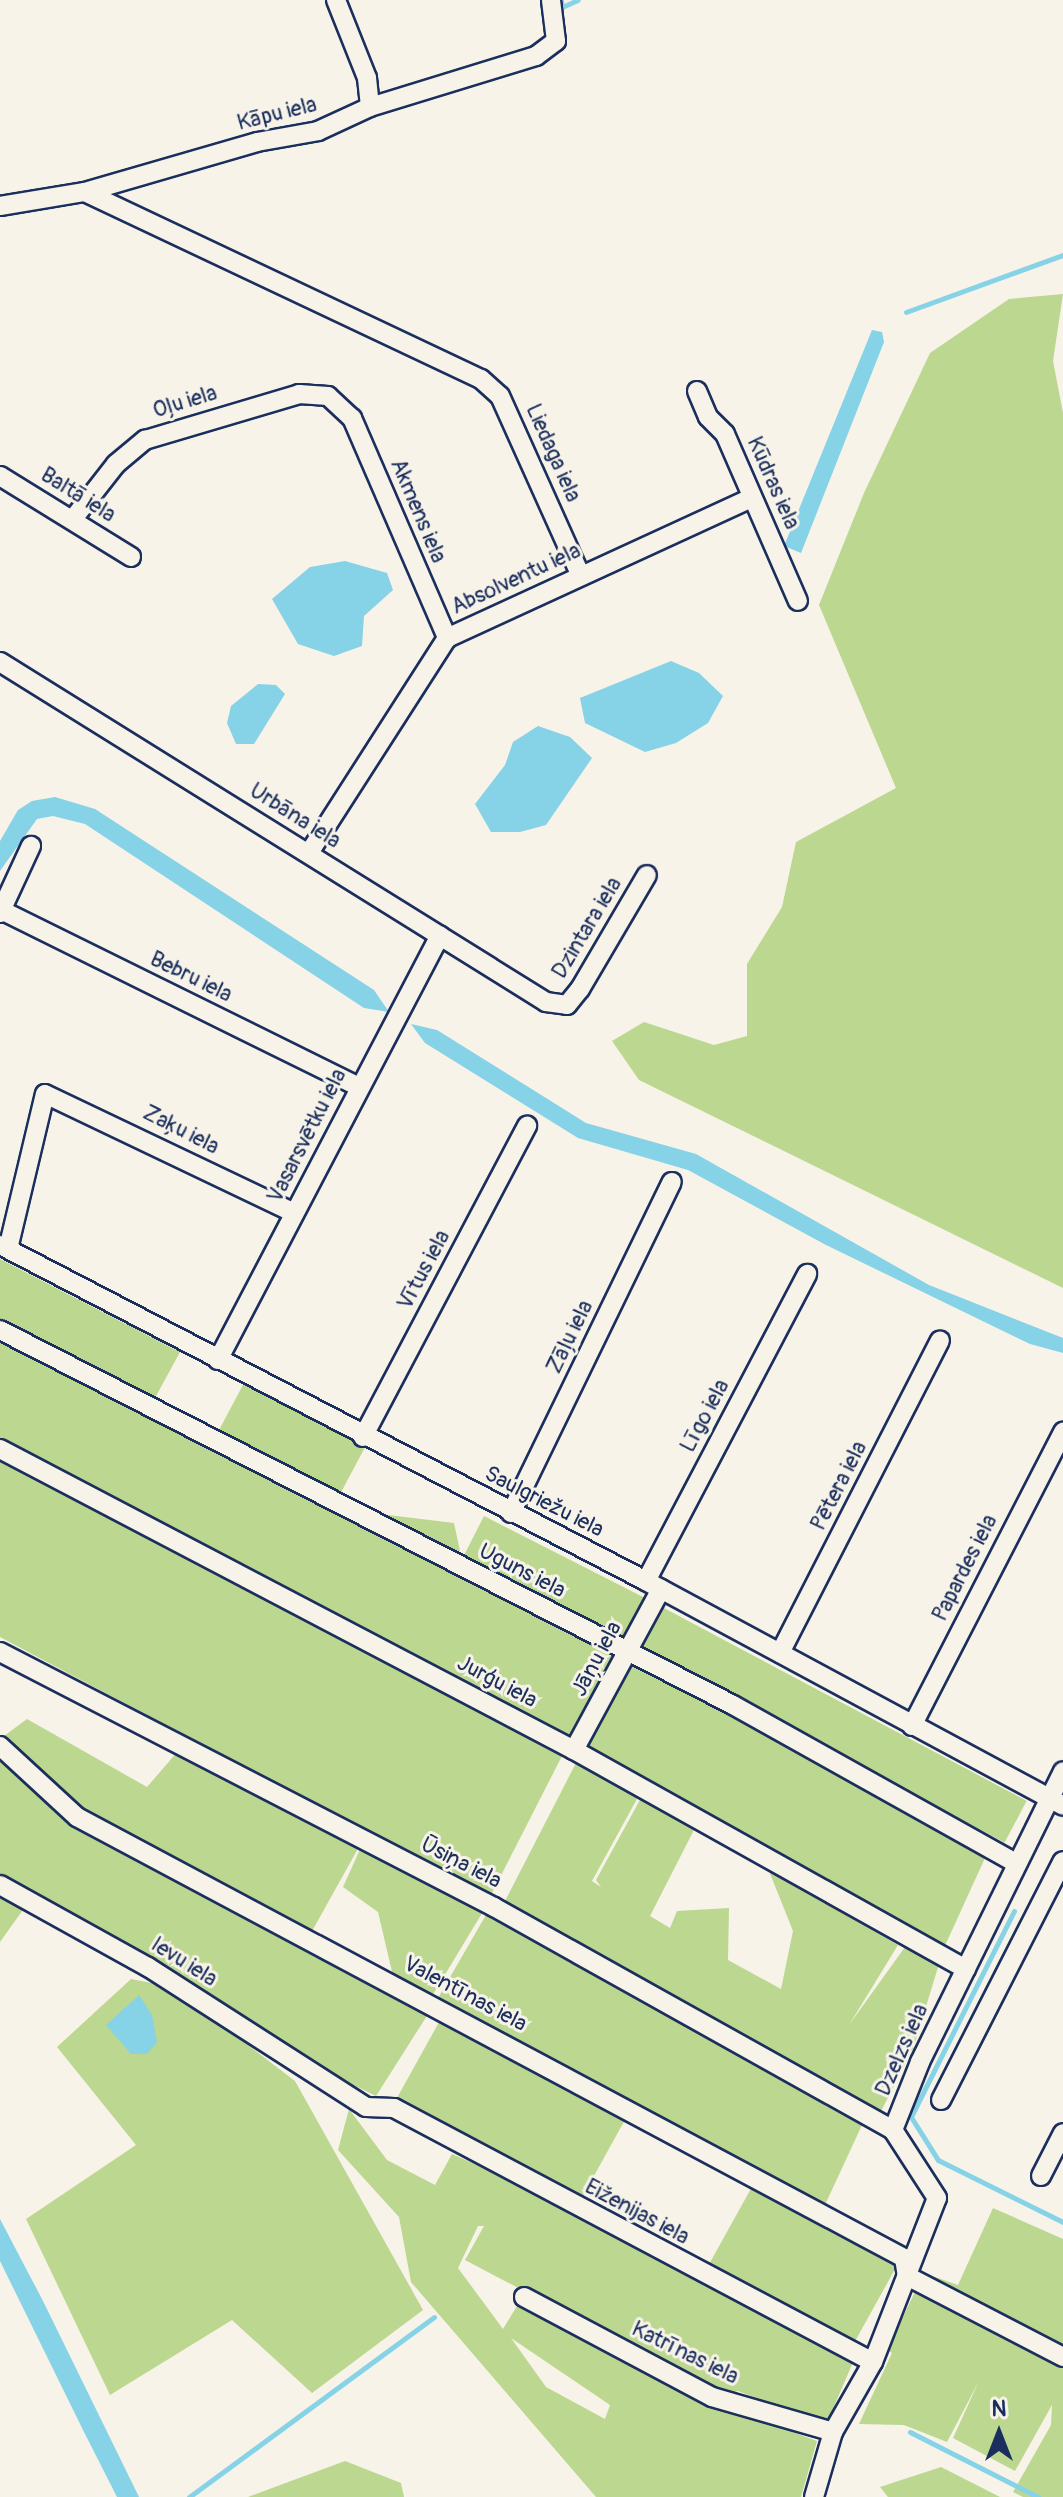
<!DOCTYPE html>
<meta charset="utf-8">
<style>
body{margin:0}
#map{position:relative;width:1063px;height:2497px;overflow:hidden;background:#f7f3e8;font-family:Pangolin,sans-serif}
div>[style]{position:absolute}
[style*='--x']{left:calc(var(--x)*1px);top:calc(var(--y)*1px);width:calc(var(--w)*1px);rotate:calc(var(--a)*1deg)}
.green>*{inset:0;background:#bcd78f;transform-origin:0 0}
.water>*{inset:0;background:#86d2e6}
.stream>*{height:5px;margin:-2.5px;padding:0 2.5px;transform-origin:2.5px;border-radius:2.5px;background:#86d2e6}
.roads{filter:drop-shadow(2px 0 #1b2f5e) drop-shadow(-2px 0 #1b2f5e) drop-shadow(0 2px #1b2f5e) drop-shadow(0 -2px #1b2f5e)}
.street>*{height:18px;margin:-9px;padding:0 9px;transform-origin:9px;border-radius:9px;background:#f7f3e8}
span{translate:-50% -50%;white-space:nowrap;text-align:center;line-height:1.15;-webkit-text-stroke:6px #f7f3e8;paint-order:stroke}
.street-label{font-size:22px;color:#1b2f5e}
.north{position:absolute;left:959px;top:2393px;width:80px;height:80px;-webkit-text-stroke:6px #f7f3e8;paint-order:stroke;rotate:0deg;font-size:22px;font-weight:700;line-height:32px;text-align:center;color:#1b2f5e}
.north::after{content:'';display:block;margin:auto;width:28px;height:36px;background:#1b2f5e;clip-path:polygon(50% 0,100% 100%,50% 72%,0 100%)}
</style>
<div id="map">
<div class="green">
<div style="clip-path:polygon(1063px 294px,1053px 361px,1063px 413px,1063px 1288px,639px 1080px,612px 1041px,644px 1022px,714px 1045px,747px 1036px,747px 964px,782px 907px,796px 842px,896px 788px,819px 605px,864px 493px,930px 353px,1009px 299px)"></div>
<div style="clip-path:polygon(0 1259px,180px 1352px,155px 1398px,0 1326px)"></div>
<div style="clip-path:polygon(0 1338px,372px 1530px,380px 1514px,454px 1523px,460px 1551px,411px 1545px,409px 1549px,616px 1656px,569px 1740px,0 1442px)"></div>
<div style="left:244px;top:1383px;width:137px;height:54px;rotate:28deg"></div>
<div style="clip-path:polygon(0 1461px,563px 1754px,490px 1897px,0 1637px)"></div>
<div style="left:484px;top:1516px;width:184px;height:49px;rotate:27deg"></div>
<div style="left:662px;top:1607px;width:413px;height:47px;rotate:28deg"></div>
<div style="clip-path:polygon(630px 1660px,985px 1858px,943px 1950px,590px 1751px,586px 1744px)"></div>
<div style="clip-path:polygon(27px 1719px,147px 1787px,179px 1750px,360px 1845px,311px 1933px,67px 1800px,4px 1736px)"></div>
<div style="clip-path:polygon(0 1760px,57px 1812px,430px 2011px,376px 2096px,319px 2068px,205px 1991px,0 1878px)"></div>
<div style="clip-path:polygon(576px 1763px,638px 1797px,592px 1881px,601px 1887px,596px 1880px,641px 1798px,695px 1828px,650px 1916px,670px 1928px,677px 1911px,729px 1908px,728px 1960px,781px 1989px,793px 1931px,769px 1871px,898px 1945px,849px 2025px,905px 1947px,939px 1964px,913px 2049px,877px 2119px,503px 1905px)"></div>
<div style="clip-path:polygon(362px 1845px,484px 1910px,432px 1996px,393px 1976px,378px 1912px,343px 1887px)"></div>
<div style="clip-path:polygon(0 1890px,25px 1907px,0 1942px)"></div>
<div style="clip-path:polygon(490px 1908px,862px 2125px,824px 2207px,438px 1998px)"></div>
<div style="clip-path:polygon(131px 1979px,172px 1987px,295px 2081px,423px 2310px,312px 2393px,232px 2320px,110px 2395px,26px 2219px,136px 2145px,57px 2047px)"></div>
<div style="left:443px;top:2015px;width:210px;height:97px;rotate:29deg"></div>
<div style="clip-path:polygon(evenodd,349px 2109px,387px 2160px,435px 2185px,452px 2154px,511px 2180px,854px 2360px,826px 2425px,738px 2391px,724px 2396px,465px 2260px,484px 2226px,478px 2226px,458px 2268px,503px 2329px,520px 2301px,719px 2405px,817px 2441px,801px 2497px,596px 2497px,411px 2282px,399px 2217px,338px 2150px,349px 2109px,511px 2338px,610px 2405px,605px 2419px,546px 2387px,511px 2338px)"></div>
<div style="left:753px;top:2185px;width:165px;height:93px;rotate:29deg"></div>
<div style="clip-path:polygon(993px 2208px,1063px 2239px,1063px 2497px,1023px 2497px,1013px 2492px,1051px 2425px,1052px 2405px,1015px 2471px,953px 2438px,979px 2381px,947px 2442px,904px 2425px,859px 2424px,892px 2353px,887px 2350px,924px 2273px,958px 2285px)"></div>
<div style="clip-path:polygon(345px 2461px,401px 2483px,404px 2497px,248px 2497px)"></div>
<div style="clip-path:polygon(941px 2467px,1000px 2497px,888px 2497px,880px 2487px)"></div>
</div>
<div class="water">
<div style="clip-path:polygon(872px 330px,882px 332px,884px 342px,801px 553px,784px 546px)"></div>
<div style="clip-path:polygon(345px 561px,387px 573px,393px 590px,364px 616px,362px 646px,334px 656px,298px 644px,272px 599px,310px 567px)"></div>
<div style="clip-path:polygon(671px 661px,699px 673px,723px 696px,708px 723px,676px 743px,645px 752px,585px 723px,580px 698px)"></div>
<div style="clip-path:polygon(258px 684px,276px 685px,285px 694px,254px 744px,236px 744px,227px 723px,231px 706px)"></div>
<div style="clip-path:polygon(538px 726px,570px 737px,592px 758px,546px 825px,520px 832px,491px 832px,475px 804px,505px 765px,513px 742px)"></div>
<div style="clip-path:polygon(55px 797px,95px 809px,374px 990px,389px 1012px,364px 1008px,85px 824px,53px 816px,37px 819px,0 871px,0 841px,18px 810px,32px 801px)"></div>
<div style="clip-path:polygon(411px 1024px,437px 1030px,586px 1123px,696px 1154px,929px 1285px,1063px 1338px,1063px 1353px,1030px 1344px,826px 1245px,688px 1170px,578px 1138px,425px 1043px)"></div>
<div style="clip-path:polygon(139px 1995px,152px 2015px,157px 2042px,147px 2054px,131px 2054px,106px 2025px)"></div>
<div style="clip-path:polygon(0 2219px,43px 2301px,139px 2497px,117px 2497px,84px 2432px,0 2261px)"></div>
</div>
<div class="stream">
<div style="--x:561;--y:0;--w:7;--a:82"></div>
<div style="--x:562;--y:7;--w:17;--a:-24"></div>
<div style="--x:906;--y:312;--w:167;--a:-20"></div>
<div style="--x:1014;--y:1911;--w:230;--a:116.6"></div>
<div style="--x:911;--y:2117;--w:51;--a:57.9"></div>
<div style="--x:938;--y:2160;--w:140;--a:26.4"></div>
<div style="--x:910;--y:2432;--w:144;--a:26.9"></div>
<div style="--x:189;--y:2497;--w:304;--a:-36.3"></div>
</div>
<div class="roads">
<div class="street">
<div style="--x:336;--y:0;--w:84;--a:68.3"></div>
<div style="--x:367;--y:78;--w:29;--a:84"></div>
<div style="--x:85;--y:192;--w:438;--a:25.3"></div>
<div style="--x:481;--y:379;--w:25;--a:42"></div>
<div style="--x:500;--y:396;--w:195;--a:65.8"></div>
<div style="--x:0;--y:206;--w:86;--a:-9.4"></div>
<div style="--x:85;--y:192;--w:179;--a:-16.2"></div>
<div style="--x:257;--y:142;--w:62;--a:-10.2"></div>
<div style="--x:318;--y:131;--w:57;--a:-24.8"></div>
<div style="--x:370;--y:107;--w:174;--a:-17.1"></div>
<div style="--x:536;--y:56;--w:25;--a:-37"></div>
<div style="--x:556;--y:41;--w:41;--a:-97"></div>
<div style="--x:697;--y:391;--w:28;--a:67"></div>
<div style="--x:708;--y:417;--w:24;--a:45"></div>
<div style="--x:725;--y:434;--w:182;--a:66.4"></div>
<div style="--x:0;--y:476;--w:154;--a:31.7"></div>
<div style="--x:73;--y:519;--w:70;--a:-52"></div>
<div style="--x:116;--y:464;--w:38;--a:-40"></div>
<div style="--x:145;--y:440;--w:161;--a:-16.6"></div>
<div style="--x:299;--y:394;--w:29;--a:4"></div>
<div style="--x:328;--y:396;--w:33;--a:43"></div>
<div style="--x:352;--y:418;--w:240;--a:66.6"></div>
<div style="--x:0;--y:662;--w:643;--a:31.91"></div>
<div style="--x:546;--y:1002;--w:21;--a:8"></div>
<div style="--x:567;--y:1005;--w:21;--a:-51"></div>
<div style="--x:580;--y:989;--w:132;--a:-59.6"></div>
<div style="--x:309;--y:853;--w:255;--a:-57.3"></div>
<div style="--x:447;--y:638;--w:335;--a:-24.7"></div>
<div style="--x:1;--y:910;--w:399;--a:26.3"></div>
<div style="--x:0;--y:913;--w:74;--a:-65.2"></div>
<div style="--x:0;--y:1245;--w:728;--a:27.48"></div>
<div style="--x:646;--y:1581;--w:474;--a:28.3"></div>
<div style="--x:8;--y:1249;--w:159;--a:-76.6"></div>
<div style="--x:45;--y:1094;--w:276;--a:25.5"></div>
<div style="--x:0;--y:1330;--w:823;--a:27.09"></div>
<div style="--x:733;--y:1705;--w:325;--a:29.2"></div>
<div style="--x:218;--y:1360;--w:479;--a:-62.4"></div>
<div style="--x:363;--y:1437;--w:352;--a:-62.2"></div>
<div style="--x:0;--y:1449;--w:648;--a:27.67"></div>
<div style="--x:574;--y:1750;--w:449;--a:29.2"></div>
<div style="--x:511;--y:1513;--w:368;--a:-64.1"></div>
<div style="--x:646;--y:1581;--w:347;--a:-62.3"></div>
<div style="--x:0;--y:1652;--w:556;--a:27.3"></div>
<div style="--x:494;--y:1907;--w:457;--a:29.2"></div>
<div style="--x:780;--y:1653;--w:351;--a:-62.9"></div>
<div style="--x:912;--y:1726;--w:331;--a:-62.8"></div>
<div style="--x:0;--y:1746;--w:105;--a:42.7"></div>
<div style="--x:77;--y:1817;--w:937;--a:28.07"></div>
<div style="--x:904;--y:2258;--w:18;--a:81"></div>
<div style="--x:907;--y:2276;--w:176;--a:27.4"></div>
<div style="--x:574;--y:1750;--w:183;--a:-61.6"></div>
<div style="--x:0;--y:1885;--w:169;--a:29"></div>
<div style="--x:148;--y:1967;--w:259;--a:32.7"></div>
<div style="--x:366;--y:2107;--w:28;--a:2"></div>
<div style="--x:394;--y:2108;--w:542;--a:27.94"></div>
<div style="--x:941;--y:2100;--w:268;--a:-63"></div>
<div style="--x:893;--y:2130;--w:73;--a:-68.3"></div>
<div style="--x:920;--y:2062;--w:324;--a:-63.8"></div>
<div style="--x:1041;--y:2176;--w:48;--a:-62.9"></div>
<div style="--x:524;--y:2297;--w:213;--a:28"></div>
<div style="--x:712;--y:2397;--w:126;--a:16.1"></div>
<div style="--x:814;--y:2497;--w:68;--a:-73.7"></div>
<div style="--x:833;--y:2432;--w:81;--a:-60.3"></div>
<div style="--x:873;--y:2362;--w:176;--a:-68.7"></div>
<div style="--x:937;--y:2198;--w:81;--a:-122.9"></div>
</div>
</div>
<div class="street-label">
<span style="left:277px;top:114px;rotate:-14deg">Kāpu iela</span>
<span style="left:185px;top:402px;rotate:-17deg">Oļu iela</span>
<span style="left:553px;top:453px;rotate:66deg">Liedaga iela</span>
<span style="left:773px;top:483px;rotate:66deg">Kūdras iela</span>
<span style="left:78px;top:495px;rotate:32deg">Baltā iela</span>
<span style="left:418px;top:511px;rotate:67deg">Akmens iela</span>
<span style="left:516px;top:579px;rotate:-25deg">Absolventu iela</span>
<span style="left:295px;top:816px;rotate:32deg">Urbāna iela</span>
<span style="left:587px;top:928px;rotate:-59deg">Dzintara iela</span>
<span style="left:191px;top:977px;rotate:26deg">Bebru iela</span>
<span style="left:181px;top:1130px;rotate:27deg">Zaķu iela</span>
<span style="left:307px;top:1136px;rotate:-63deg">Vasarsvētku iela</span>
<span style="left:424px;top:1270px;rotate:-62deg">Vītus iela</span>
<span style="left:570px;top:1337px;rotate:-64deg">Zāļu iela</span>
<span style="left:705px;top:1416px;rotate:-62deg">Līgo iela</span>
<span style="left:839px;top:1486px;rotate:-63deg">Pētera iela</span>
<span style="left:544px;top:1502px;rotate:27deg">Saulgriežu iela</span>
<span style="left:965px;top:1568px;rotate:-63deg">Papardes iela</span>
<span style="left:522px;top:1571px;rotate:27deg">Uguns iela</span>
<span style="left:597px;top:1659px;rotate:-62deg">Jāņu iela</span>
<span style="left:497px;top:1682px;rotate:28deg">Jurģu iela</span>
<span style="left:461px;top:1863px;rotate:27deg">Ūsiņa iela</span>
<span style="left:184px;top:1962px;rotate:32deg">Ievu iela</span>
<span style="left:465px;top:1994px;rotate:28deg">Valentīnas iela</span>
<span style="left:902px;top:2050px;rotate:-66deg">Dzelzs iela</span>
<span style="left:637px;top:2212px;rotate:28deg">Eiženijas iela</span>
<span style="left:685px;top:2353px;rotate:26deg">Katrīnas iela</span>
</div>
<div class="north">N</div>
</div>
